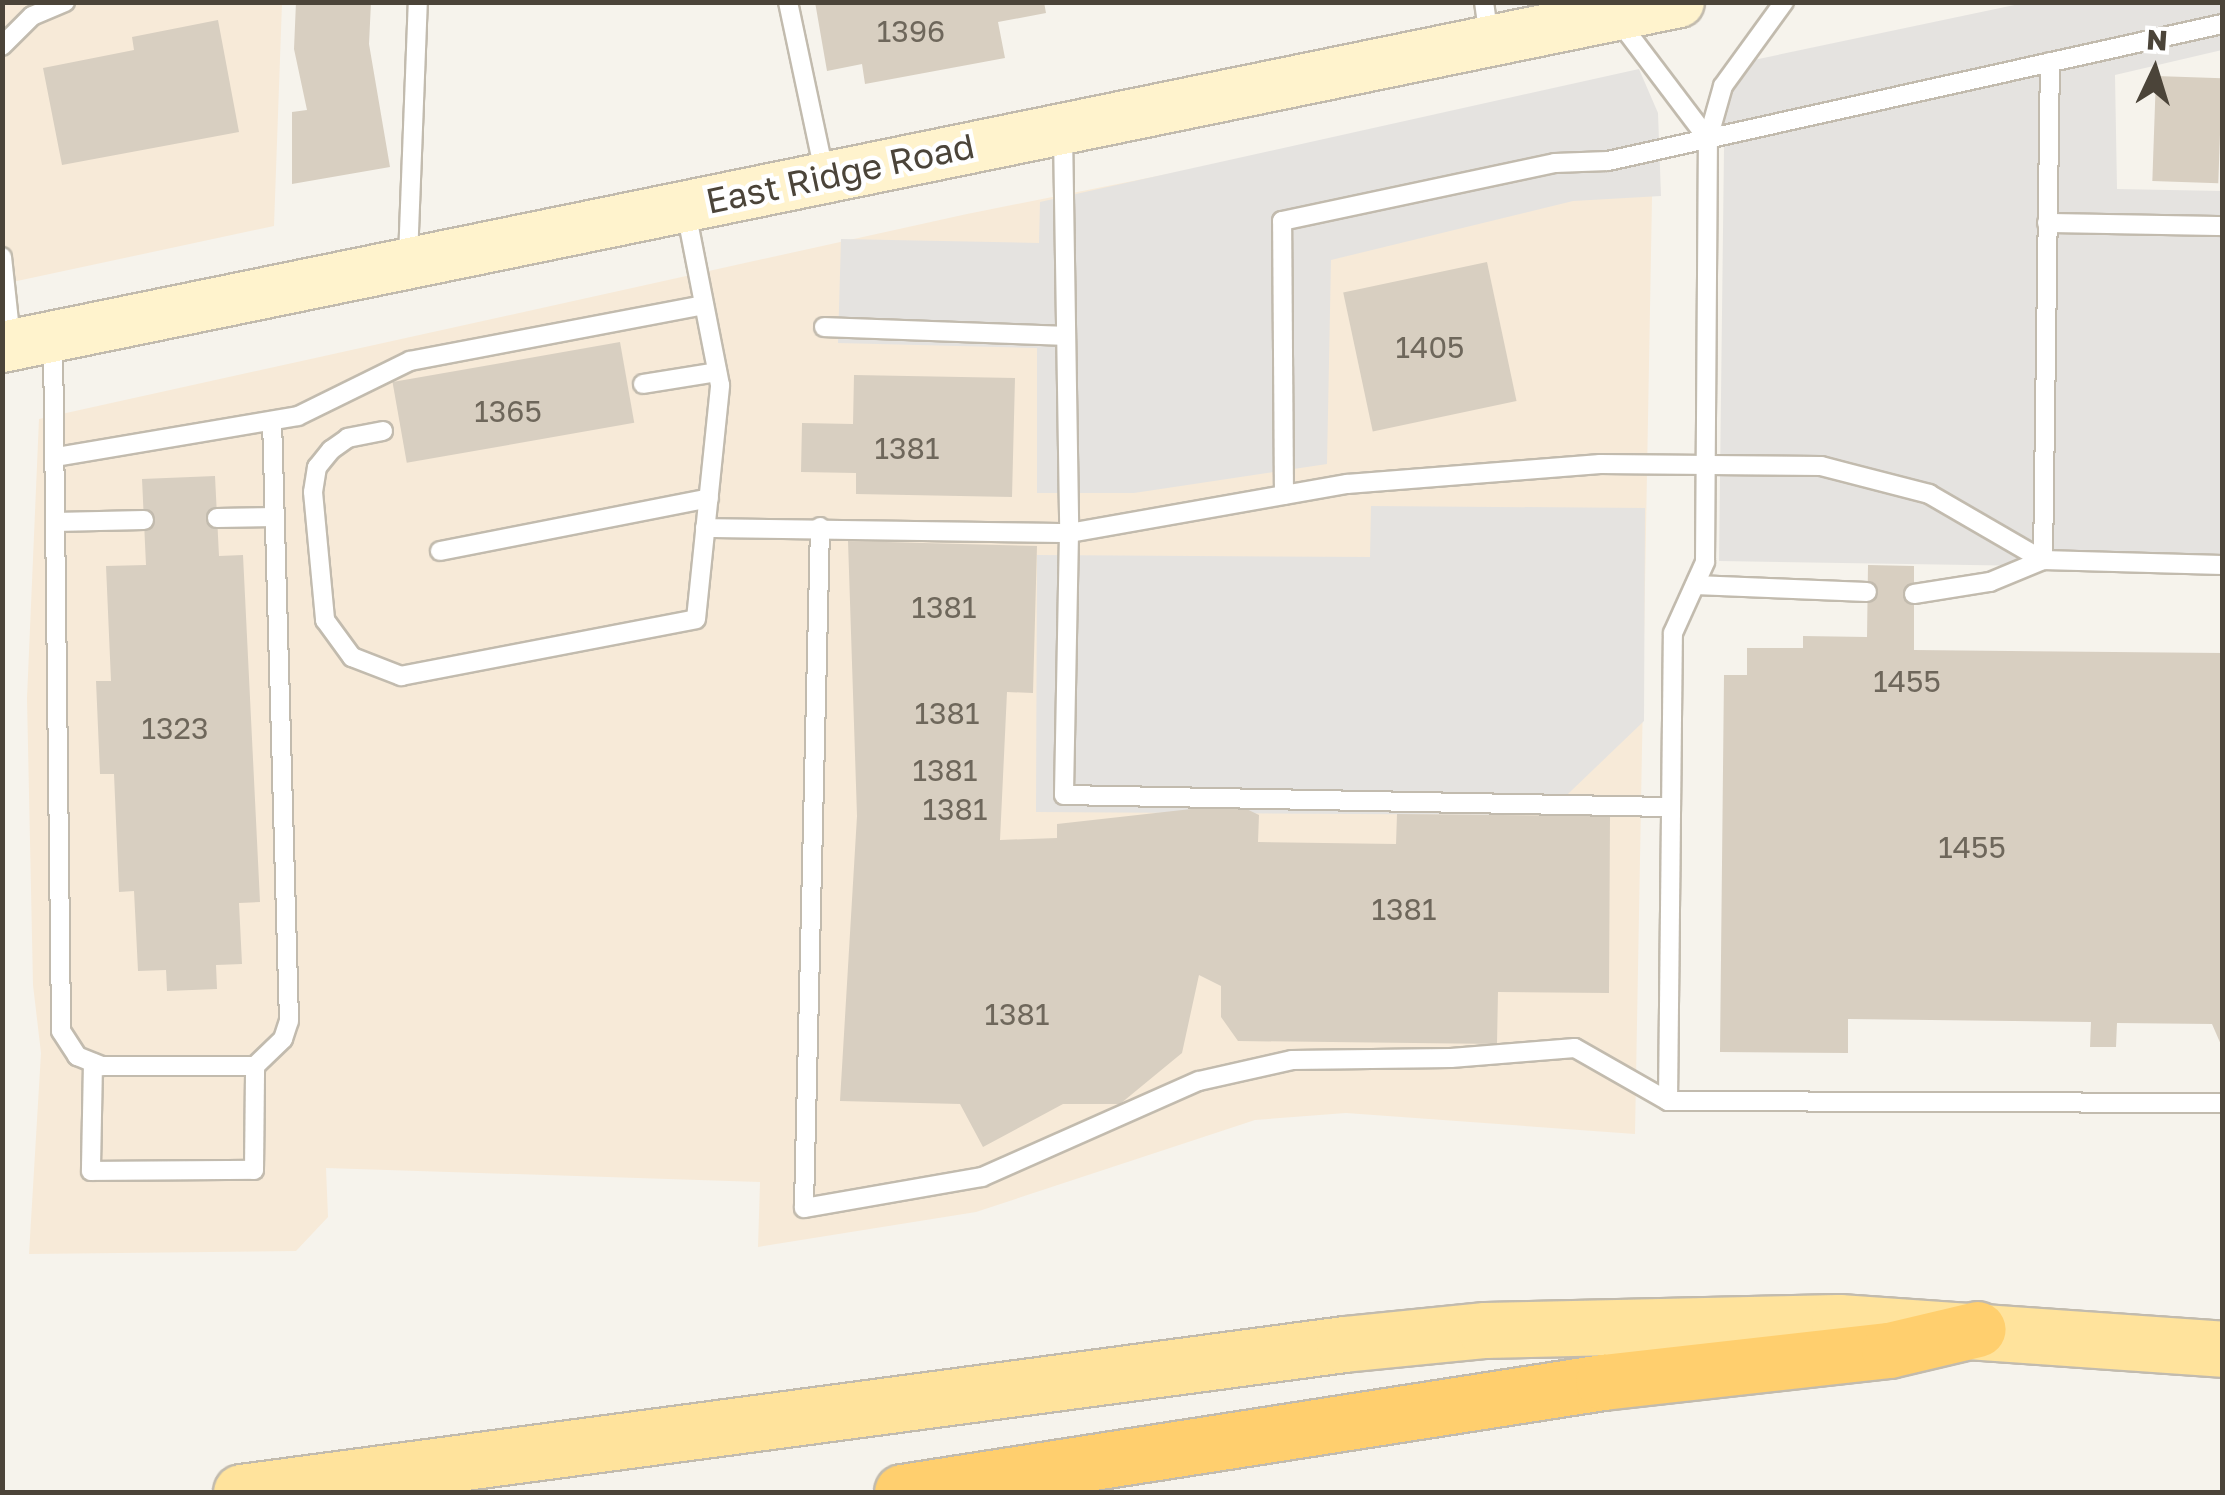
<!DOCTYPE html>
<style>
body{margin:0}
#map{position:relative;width:2225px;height:1495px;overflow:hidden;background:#f6f3ec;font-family:"Golos Text",sans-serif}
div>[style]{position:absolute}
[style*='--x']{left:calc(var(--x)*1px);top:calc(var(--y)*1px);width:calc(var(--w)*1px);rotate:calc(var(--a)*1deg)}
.commercial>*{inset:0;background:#f7ead8}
.parking>*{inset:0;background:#e5e3e0}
.building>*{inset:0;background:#d8cfc1;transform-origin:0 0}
.roads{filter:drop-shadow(2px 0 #c2bbae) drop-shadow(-2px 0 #c2bbae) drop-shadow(0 2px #c2bbae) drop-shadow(0 -2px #c2bbae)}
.lane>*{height:18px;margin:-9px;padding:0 9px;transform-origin:9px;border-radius:9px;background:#fff}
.secondary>*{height:50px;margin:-25px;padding:0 25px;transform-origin:25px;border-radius:25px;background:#fff3cd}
.primary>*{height:55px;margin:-27.5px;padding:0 27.5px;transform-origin:27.5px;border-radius:27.5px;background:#ffe39c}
.highway>*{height:55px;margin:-27.5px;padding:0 27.5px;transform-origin:27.5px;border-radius:27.5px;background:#ffcf6e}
span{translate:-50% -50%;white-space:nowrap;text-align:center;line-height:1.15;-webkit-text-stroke:9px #fff;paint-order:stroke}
.number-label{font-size:30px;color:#6e675b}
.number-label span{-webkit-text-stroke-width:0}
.street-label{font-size:35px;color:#4b4439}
.frame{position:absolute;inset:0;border:5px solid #4b4439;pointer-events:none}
.north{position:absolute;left:2105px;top:20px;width:100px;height:100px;-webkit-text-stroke:8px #fff;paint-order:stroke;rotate:4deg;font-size:28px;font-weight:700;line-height:40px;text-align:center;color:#4b4439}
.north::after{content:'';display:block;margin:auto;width:35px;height:45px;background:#4b4439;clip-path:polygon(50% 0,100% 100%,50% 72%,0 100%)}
</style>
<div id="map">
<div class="commercial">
<div style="clip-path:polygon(2px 3px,282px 3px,274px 226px,3px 284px)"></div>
<div style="clip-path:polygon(1640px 80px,1653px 144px,1635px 1134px,1346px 1113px,1255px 1120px,976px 1212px,758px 1247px,760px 1182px,326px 1168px,328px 1217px,296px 1251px,29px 1254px,41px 1053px,33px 985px,27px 698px,39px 419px,967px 214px)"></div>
</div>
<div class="parking">
<div style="clip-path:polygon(2024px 3px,2222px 3px,2222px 50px,2115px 75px,2117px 189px,2222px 191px,2222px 569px,1719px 561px,1725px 66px)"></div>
<div style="clip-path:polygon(1639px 69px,1658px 113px,1661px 196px,1573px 201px,1331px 260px,1327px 464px,1134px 493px,1037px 493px,1037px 348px,838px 343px,841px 239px,1039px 243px,1040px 202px)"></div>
<div style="clip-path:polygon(1371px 506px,1645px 508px,1644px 721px,1546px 815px,1036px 812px,1037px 555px,1370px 557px)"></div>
</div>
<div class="building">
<div style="clip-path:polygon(296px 2px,371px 2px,369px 44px,390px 167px,292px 184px,292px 112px,307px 110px,294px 49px)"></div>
<div style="clip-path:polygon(815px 2px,1044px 2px,1046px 13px,998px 22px,1005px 58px,865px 84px,862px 64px,827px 71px)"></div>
<div style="clip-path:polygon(218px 20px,239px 132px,62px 165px,43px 68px,134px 50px,132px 37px)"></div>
<div style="left:2156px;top:76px;width:66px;height:105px;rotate:2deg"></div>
<div style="left:1487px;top:262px;width:142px;height:147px;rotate:78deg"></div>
<div style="left:620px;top:342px;width:82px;height:231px;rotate:80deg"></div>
<div style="clip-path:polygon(854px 375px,1015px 378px,1012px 497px,856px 494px,856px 473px,801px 472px,802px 423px,853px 424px)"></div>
<div style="clip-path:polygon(215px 476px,219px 556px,243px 555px,260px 902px,239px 903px,242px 964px,216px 965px,217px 989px,167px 991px,166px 970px,138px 971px,134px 891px,119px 892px,114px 774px,100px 774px,96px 681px,111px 681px,106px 566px,146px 565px,142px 479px)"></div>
<div style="clip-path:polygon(848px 541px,1037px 546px,1033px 693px,1007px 692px,1000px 840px,1057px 838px,1057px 824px,1236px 804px,1259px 815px,1258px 842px,1396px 844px,1397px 814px,1610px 816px,1609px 993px,1498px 992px,1497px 1044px,1238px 1041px,1221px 1017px,1221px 986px,1199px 975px,1182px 1053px,1120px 1104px,1063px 1104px,983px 1147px,960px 1104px,840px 1101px,857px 816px)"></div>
<div style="clip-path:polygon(1868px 565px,1914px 566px,1914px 650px,2222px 653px,2222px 1047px,2212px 1024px,2117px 1023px,2116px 1047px,2090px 1047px,2091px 1022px,1848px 1019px,1848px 1053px,1720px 1052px,1724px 675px,1747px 675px,1747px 648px,1803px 648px,1803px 636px,1867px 637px)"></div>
</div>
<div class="roads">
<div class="lane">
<div style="--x:788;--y:2;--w:178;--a:78"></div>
<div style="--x:1484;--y:2;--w:34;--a:82"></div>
<div style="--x:1618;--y:20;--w:149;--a:52.9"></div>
<div style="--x:2;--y:46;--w:42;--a:-45"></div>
<div style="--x:32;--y:16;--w:36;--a:-23"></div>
<div style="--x:1063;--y:133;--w:400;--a:89.1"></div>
<div style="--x:1069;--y:533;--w:262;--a:91.1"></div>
<div style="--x:1064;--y:795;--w:603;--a:1.14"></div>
<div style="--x:2047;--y:223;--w:175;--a:1"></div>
<div style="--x:2;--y:257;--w:83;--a:83.8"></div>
<div style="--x:408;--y:258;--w:256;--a:-87.8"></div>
<div style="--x:824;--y:327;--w:242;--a:2.1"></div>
<div style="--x:53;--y:342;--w:689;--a:89.33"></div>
<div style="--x:61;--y:1031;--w:30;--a:57"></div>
<div style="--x:77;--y:1056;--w:27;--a:22"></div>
<div style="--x:102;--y:1066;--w:153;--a:0"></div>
<div style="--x:255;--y:1066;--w:39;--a:-44"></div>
<div style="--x:283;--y:1039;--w:19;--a:-72"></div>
<div style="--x:289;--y:1021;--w:600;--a:-91.62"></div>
<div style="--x:643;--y:384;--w:75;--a:-9.2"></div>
<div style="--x:383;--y:431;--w:36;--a:169"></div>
<div style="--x:348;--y:438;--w:21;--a:145"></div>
<div style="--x:331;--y:450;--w:22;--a:129"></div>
<div style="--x:317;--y:467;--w:25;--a:99"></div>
<div style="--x:313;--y:492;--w:129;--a:84.6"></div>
<div style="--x:325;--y:620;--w:46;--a:53.9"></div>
<div style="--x:352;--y:657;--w:53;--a:21.2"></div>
<div style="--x:401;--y:676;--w:300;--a:-10.9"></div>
<div style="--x:696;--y:619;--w:235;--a:-84.1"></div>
<div style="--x:720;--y:385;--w:177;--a:-101.1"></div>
<div style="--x:56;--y:457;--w:245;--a:-9.6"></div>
<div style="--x:298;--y:416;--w:125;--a:-26.2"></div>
<div style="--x:410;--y:361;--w:299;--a:-10.8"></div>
<div style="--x:1284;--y:495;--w:274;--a:-90.4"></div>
<div style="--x:1282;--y:221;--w:279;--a:-12"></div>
<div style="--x:1555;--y:163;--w:53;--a:-2.2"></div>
<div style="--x:1608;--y:161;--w:629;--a:-12.58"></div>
<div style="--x:217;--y:518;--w:58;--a:-1"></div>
<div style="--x:55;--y:522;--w:89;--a:-1.3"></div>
<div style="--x:820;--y:527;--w:681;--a:91.35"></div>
<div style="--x:804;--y:1208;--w:181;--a:-9.9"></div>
<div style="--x:982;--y:1177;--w:237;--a:-23.9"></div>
<div style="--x:1199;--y:1081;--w:95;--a:-12.7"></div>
<div style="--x:1292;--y:1060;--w:159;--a:-0.7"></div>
<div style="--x:1451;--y:1058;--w:124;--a:-4.6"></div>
<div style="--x:1575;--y:1048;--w:107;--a:29.7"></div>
<div style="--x:1668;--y:1101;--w:554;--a:0.21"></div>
<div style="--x:705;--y:528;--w:364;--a:0.8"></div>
<div style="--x:1069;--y:533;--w:282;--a:-10"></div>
<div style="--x:1347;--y:484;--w:254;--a:-4.5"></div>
<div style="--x:1600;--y:464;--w:221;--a:0.5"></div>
<div style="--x:1821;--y:466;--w:112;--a:14.5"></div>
<div style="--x:1929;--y:494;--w:132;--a:30.1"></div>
<div style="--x:2043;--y:560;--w:179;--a:1.6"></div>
<div style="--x:440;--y:551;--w:274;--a:-11.1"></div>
<div style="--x:1695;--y:585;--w:172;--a:2.3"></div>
<div style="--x:1914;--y:594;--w:77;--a:-9"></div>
<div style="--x:1990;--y:582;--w:57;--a:-22.5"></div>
<div style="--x:2043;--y:560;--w:498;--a:-89.2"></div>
<div style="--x:93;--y:1063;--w:108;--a:91.1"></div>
<div style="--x:91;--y:1171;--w:163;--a:-0.4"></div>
<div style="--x:254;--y:1170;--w:104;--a:-89.4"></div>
<div style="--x:1668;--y:1101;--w:468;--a:-89.4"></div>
<div style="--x:1673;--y:633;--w:78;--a:-65.7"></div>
<div style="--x:1705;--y:562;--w:423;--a:-89.6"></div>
<div style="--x:1708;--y:139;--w:55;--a:-74.2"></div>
<div style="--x:1723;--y:86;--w:104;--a:-54"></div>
</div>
<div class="secondary">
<div style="--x:2;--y:347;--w:1712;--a:-11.62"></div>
</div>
<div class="primary">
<div style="--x:241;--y:1492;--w:1113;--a:-7.64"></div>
<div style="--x:1344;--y:1344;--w:142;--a:-5.7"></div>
<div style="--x:1485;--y:1330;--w:354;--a:-1.3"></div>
<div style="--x:1839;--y:1322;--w:384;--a:4"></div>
</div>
<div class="highway">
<div style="--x:902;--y:1492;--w:710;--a:-8.92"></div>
<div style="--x:1603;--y:1382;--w:288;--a:-6.4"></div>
<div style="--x:1889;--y:1350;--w:91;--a:-13.3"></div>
</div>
</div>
<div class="number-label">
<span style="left:911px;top:31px">1396</span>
<span style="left:1430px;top:347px">1405</span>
<span style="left:508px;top:411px">1365</span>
<span style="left:907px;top:448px">1381</span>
<span style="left:944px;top:607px">1381</span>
<span style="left:1907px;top:681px">1455</span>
<span style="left:947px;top:713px">1381</span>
<span style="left:175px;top:728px">1323</span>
<span style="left:945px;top:770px">1381</span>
<span style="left:955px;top:809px">1381</span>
<span style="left:1972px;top:847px">1455</span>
<span style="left:1404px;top:909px">1381</span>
<span style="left:1017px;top:1014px">1381</span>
</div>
<div class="street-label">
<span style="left:840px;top:173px;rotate:-12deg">East Ridge Road</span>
</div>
<div class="frame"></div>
<div class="north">N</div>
</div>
